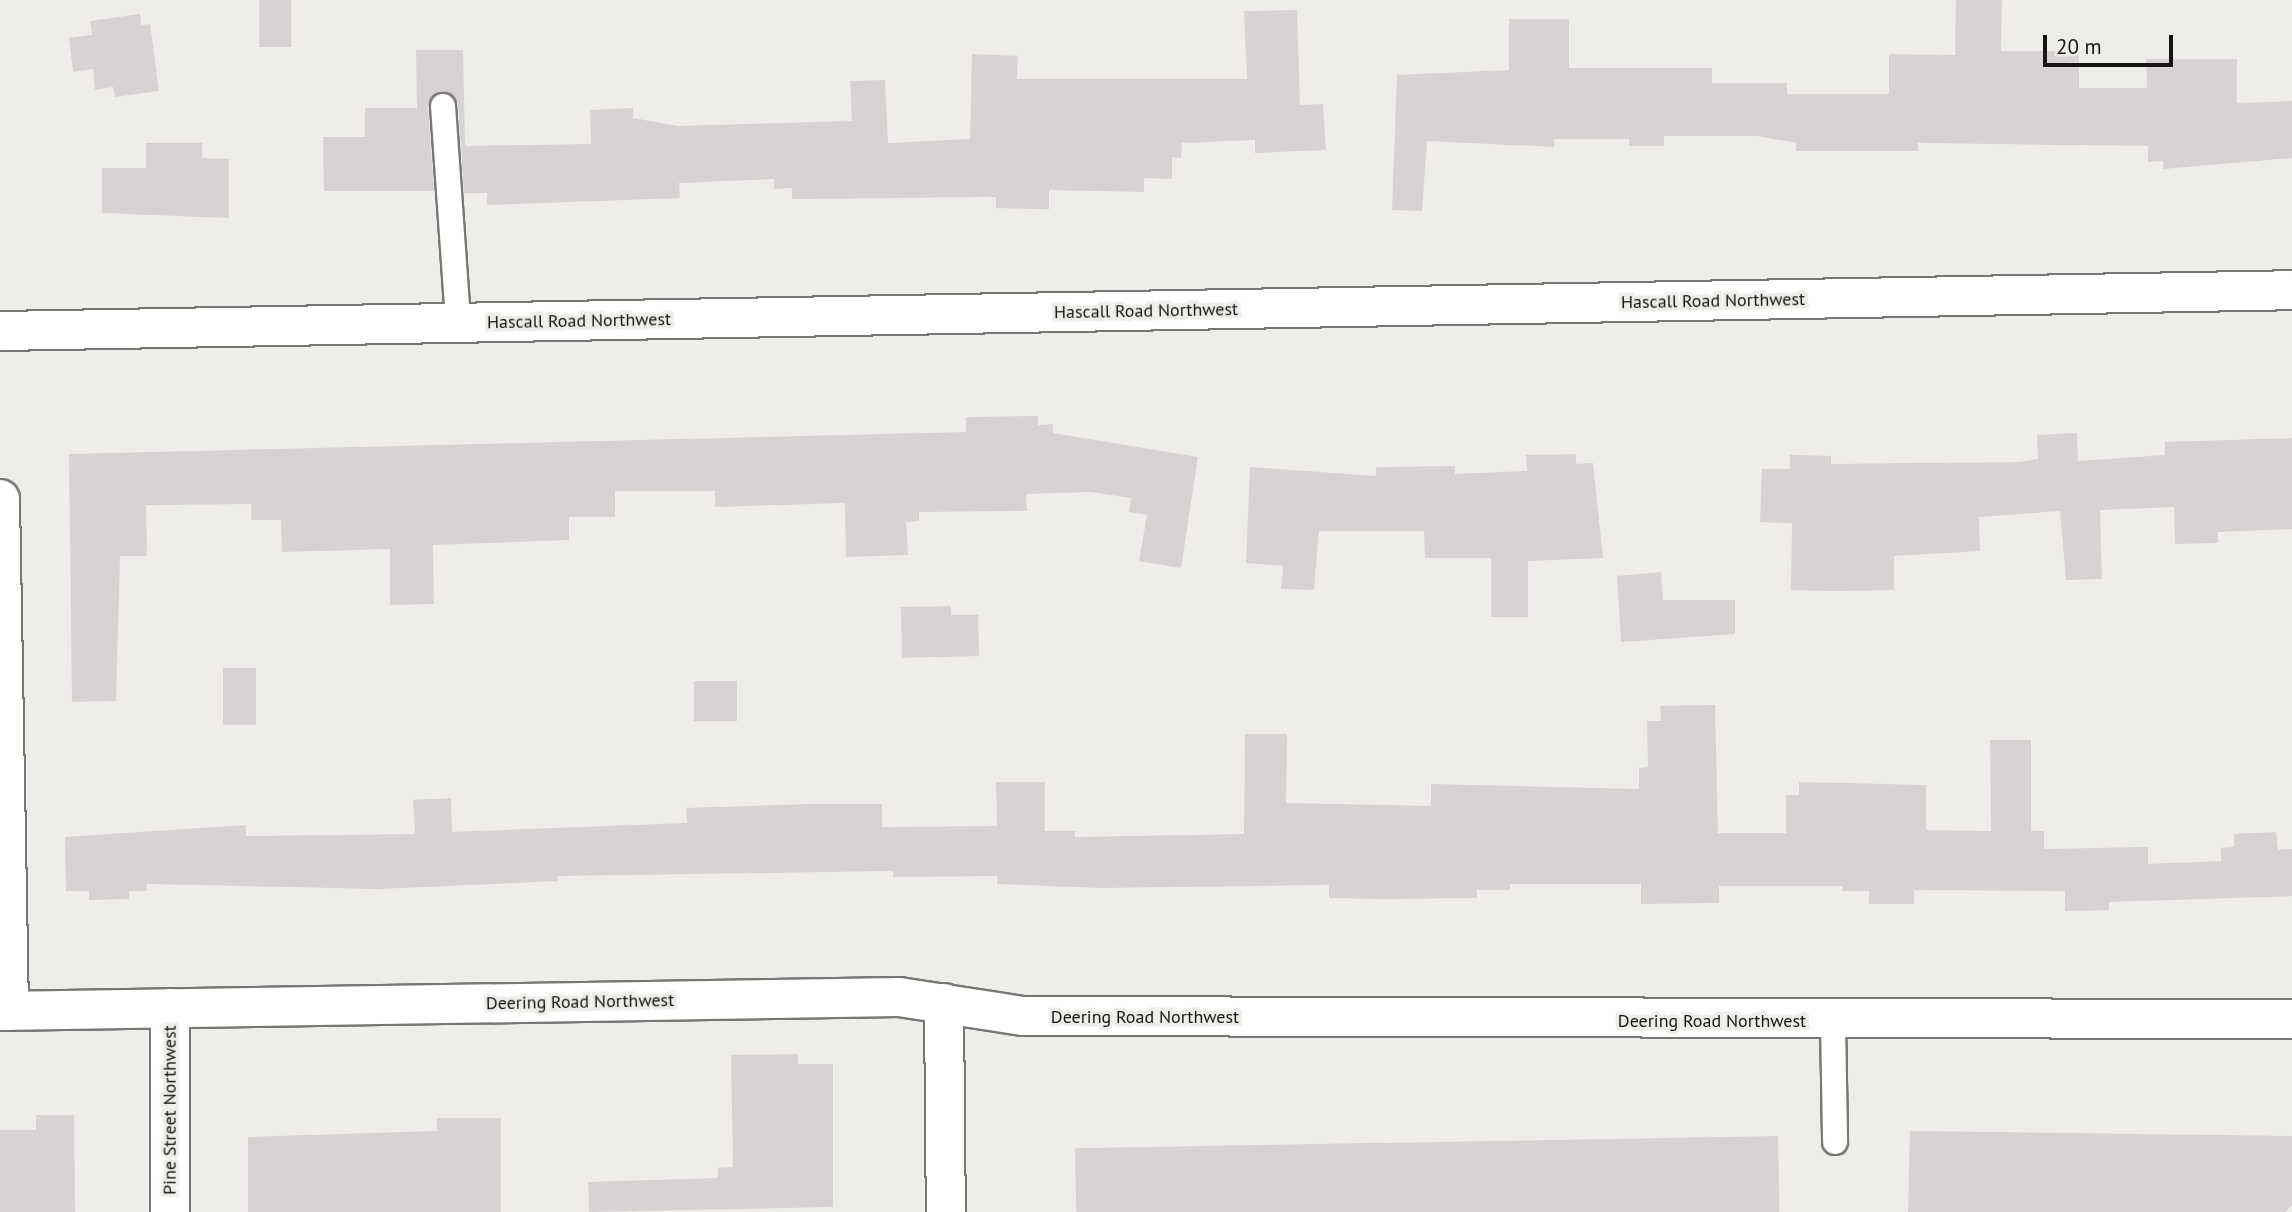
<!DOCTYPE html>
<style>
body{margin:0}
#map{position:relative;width:2292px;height:1212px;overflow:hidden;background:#efede9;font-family:"PT Sans",sans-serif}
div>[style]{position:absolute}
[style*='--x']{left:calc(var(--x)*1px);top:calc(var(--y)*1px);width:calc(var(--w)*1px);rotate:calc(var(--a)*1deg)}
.building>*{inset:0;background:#d7d3d5;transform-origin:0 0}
.roads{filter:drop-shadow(2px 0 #787773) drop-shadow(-2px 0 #787773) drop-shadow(0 2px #787773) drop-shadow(0 -2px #787773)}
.lane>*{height:24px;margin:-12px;padding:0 12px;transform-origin:12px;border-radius:12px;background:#fff}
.street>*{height:38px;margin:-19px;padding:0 19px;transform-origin:19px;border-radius:19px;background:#fff}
span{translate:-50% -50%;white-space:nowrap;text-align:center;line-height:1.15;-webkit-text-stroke:7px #efede9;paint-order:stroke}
.street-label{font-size:18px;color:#161514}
.scale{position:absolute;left:2043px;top:35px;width:130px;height:32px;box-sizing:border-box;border:4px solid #161514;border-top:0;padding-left:9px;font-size:21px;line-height:24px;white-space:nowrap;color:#161514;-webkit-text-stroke:5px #efede9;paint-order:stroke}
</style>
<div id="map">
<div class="building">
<div style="left:259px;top:0;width:32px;height:47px"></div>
<div style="clip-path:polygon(1956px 0,2002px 0,2001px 51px,2079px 51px,2079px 88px,2147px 88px,2146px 59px,2237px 59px,2237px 103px,2292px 101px,2292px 158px,2163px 169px,2163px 161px,2148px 162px,2148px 146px,1918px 143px,1918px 151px,1796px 151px,1796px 143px,1757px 136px,1664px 136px,1664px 146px,1629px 146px,1629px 139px,1554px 139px,1554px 147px,1427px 141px,1422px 211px,1392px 210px,1397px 75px,1509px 70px,1509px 19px,1569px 19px,1569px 68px,1712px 68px,1712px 83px,1787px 83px,1787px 94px,1889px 94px,1889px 54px,1955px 55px)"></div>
<div style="clip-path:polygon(1297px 10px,1300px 105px,1323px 104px,1326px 150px,1255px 153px,1255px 140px,1182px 143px,1181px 158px,1172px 157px,1172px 179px,1144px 178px,1144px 192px,1049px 190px,1049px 209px,996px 208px,996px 197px,792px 199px,792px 188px,774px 189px,774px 179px,679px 183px,680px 198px,487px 205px,487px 193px,464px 193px,458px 104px,443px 91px,428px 106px,434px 191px,324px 191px,323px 137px,365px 137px,365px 108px,417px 108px,416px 50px,463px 50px,465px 146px,591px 144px,590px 110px,633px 108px,633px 118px,678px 126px,852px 121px,850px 81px,885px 80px,888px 143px,970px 139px,972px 54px,1018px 56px,1017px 79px,1247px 79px,1244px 11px)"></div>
<div style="clip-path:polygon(140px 14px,141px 25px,150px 24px,159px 91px,115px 97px,113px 87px,95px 90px,93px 69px,73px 72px,69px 38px,92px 35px,90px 21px)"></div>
<div style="clip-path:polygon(146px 143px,202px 143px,202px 158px,229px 159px,229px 218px,102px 213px,102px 168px,146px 168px)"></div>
<div style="clip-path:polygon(1038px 416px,1038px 425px,1053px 424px,1053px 433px,1198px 457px,1181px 568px,1139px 561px,1147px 515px,1129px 512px,1131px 498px,1091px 492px,1026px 494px,1027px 511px,919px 512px,919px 521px,906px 522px,908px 555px,846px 557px,845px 503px,715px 507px,715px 491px,615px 491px,615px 517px,569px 517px,569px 540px,433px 545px,434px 604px,390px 605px,390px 549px,282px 552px,281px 520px,251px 520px,251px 504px,146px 505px,147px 556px,120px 556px,116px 701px,72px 702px,69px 454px,966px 432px,966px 417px)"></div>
<div style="clip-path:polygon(2077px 433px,2078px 461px,2165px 455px,2165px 442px,2292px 438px,2292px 529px,2218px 532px,2218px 543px,2175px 544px,2174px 507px,2100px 510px,2102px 579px,2066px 580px,2060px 511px,1979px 517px,1980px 551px,1894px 556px,1894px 590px,1832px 591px,1791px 590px,1792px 523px,1760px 522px,1762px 469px,1790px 469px,1790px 455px,1831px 456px,1831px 464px,2019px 462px,2038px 459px,2037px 435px)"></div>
<div style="clip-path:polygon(1576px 454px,1576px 464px,1593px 463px,1603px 558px,1528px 561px,1528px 617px,1491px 617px,1491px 558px,1425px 558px,1424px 531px,1319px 531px,1314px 590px,1281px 589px,1283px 566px,1246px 563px,1250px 467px,1376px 476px,1376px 467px,1455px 466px,1455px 474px,1527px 471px,1526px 455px)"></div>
<div style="clip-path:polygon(1661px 572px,1663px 600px,1735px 600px,1735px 634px,1621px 642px,1617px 576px)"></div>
<div style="clip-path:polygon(951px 606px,951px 615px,978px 615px,979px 656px,902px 658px,901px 607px)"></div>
<div style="left:223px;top:668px;width:33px;height:57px"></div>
<div style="left:694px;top:681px;width:43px;height:40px"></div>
<div style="clip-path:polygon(1715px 705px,1718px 833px,1786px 833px,1786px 795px,1799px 795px,1799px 782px,1926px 785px,1926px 830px,1991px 831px,1990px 740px,2031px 740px,2031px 831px,2044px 831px,2044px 849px,2148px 847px,2148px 864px,2221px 861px,2221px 848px,2234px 847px,2234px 834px,2276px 832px,2278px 850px,2292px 849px,2292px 896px,2109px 902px,2109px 910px,2065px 911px,2065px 891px,1914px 890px,1914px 904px,1869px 904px,1869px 891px,1842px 891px,1843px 886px,1719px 886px,1719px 903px,1641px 904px,1641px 884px,1510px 884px,1510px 890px,1477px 890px,1477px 898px,1384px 899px,1329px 898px,1329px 885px,1101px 888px,997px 884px,997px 876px,893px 877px,893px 871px,557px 876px,558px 881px,378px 889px,147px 884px,147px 891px,129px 891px,129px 899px,89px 900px,89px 891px,66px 891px,65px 837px,246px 825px,246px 836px,415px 834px,413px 800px,451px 798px,452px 832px,687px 823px,686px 808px,809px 804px,882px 804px,882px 827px,997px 826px,996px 782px,1045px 782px,1045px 831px,1075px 831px,1075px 837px,1244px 834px,1245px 734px,1287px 734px,1286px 803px,1431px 806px,1431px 784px,1639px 789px,1639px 768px,1648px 767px,1647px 721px,1661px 721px,1660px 706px)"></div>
<div style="clip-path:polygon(798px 1054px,798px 1064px,833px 1064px,833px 1207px,589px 1212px,588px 1182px,718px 1178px,718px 1168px,733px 1167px,731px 1055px)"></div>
<div style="clip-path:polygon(36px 1115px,74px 1115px,75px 1212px,0 1212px,0 1130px,36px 1130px)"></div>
<div style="clip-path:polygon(437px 1118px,501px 1118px,501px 1212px,248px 1212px,248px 1137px,437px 1131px)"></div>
<div style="clip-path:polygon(1910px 1131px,2292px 1136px,2292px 1205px,2286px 1212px,1908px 1212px)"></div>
<div style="left:1778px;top:1136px;width:76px;height:703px;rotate:89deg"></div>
</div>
<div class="roads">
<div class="lane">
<div style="--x:443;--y:106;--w:218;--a:86"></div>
<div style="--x:1833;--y:1022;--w:120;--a:89"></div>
</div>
<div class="street">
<div style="--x:0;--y:331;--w:2292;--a:-1.02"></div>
<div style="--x:0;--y:499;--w:512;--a:88.99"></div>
<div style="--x:944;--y:1003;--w:209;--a:89.5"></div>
<div style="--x:0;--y:1011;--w:899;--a:-0.89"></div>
<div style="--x:899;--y:997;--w:125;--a:8.7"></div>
<div style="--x:1023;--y:1016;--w:1269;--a:0.14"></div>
<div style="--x:170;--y:1212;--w:204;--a:-90"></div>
</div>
</div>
<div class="street-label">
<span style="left:1713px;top:301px;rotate:-1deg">Hascall Road Northwest</span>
<span style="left:1146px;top:311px;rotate:-1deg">Hascall Road Northwest</span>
<span style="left:579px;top:321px;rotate:-1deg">Hascall Road Northwest</span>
<span style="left:580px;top:1002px;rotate:-1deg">Deering Road Northwest</span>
<span style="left:1145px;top:1017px">Deering Road Northwest</span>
<span style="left:1712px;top:1021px">Deering Road Northwest</span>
<span style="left:170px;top:1110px;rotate:-90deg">Pine Street Northwest</span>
</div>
<div class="scale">20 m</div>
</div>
